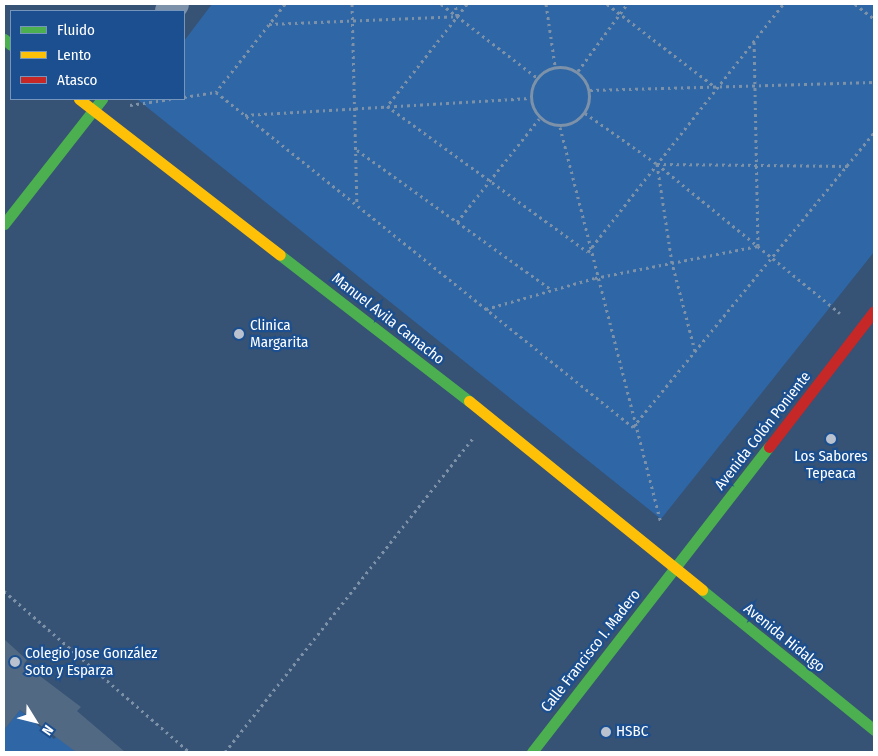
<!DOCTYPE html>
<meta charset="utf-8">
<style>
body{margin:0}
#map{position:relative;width:878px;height:756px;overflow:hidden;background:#365274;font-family:"Fira Sans Condensed",sans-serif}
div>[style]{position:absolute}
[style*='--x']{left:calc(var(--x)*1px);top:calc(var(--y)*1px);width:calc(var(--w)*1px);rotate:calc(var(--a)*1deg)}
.green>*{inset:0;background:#2f66a5}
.building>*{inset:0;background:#526984}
.path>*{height:3px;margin-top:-1.5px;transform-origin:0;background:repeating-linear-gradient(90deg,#7d92a8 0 2.5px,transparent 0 6.5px)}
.path>.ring{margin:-1.5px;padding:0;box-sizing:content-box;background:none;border:3px solid #7d92a8;border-radius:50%}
.street>*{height:28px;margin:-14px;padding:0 14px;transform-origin:14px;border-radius:14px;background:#7d92a8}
.fast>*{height:11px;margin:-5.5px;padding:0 5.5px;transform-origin:5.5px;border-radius:5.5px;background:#4caf50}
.slow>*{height:11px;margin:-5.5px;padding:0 5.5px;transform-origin:5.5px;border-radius:5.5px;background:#ffc107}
.jam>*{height:11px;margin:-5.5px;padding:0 5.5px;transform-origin:5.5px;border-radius:5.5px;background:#c62828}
.dots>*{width:14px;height:14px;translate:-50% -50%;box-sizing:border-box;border:2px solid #1b4f8f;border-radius:50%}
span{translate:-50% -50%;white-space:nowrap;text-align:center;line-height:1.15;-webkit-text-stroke:4.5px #1b4f8f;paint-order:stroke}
.street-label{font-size:15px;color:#fff}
.poi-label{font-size:15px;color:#fff}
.left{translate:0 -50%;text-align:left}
.frame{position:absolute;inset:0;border:5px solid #fff;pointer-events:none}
.legend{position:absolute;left:10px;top:10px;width:175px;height:90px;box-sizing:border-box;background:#1b4f8f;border:1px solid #7695bc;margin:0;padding:6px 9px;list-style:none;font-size:15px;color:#fff}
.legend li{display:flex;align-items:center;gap:10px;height:25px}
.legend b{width:25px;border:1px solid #7695bc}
.north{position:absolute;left:10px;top:696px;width:50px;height:50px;-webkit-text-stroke:4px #1b4f8f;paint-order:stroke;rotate:126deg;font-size:14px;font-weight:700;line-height:20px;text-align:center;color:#fff}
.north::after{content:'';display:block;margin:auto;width:18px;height:22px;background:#fff;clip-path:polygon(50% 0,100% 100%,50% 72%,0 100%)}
</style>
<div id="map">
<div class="green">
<div style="clip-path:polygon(212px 4px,874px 4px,874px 252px,661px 519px,138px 100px,184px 99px,184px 41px)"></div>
<div style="clip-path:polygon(20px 710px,54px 739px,57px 736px,76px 752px,4px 752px,4px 730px)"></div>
</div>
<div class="building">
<div style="clip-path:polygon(4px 639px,27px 660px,24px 664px,81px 707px,77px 711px,125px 752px,76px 752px,20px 710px,4px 730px)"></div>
</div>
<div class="path">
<div style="--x:285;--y:4;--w:112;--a:128.1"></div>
<div style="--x:216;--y:92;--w:535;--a:38.78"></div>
<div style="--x:633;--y:427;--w:380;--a:-50.7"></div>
<div style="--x:352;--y:4;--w:201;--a:88.6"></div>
<div style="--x:441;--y:4;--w:120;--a:37.5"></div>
<div style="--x:467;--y:4;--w:130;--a:128.1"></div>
<div style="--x:387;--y:106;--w:248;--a:36"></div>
<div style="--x:588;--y:252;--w:315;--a:-51.8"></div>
<div style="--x:546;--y:4;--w:63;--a:81.7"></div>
<div style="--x:607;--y:4;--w:136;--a:37.5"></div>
<div style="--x:855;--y:4;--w:24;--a:38"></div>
<div style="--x:269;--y:24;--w:188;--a:-2.4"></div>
<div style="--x:457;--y:16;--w:12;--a:-99"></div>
<div class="ring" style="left:531px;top:67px;width:55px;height:55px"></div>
<div style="--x:578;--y:71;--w:83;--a:-53.8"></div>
<div style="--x:590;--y:90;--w:284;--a:-1.6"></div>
<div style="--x:184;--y:97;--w:32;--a:-9"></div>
<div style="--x:130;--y:105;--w:41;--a:-8.3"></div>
<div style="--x:585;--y:113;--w:88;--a:35.3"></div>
<div style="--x:657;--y:164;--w:236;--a:39.2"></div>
<div style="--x:245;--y:115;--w:285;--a:-3.4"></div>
<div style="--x:560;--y:127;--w:406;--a:75.7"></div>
<div style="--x:357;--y:150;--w:240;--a:35.7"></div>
<div style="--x:457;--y:222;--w:132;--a:-51.5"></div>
<div style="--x:486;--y:309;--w:113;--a:-15.9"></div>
<div style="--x:595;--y:278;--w:166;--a:-11.1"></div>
<div style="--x:758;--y:246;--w:204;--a:-91.1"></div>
<div style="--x:695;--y:351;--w:91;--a:-104.6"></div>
<div style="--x:672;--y:263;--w:100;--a:-98.6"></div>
<div style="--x:657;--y:164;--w:191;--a:0.6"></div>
<div style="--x:4;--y:591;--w:245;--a:41"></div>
<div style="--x:225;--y:752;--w:402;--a:-51.7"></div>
</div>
<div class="street">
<div style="--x:169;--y:11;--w:9;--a:-49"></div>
</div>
<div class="fast">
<div style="--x:4;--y:39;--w:9;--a:41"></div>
<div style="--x:4;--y:224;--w:159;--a:-51.9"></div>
<div style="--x:280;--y:255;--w:239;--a:37.7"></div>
<div style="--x:702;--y:590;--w:222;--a:39.1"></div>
<div style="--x:532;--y:752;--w:386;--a:-52.2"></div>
</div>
<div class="slow">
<div style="--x:79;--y:99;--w:254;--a:37.8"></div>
<div style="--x:469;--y:401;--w:300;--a:39"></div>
</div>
<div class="jam">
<div style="--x:769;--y:447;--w:172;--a:-52.3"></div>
</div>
<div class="dots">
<div style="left:239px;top:334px;background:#b9c2ce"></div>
<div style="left:831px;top:439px;background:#b9c2ce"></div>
<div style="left:15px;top:662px;background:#b9c2ce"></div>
<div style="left:606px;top:732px;background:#b9c2ce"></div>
</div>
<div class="street-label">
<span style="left:388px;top:319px;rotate:38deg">Manuel Avila Camacho</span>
<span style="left:763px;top:431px;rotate:-52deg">Avenida Colón Poniente</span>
<span style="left:784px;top:638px;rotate:39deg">Avenida Hidalgo</span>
<span style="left:591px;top:651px;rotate:-52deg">Calle Francisco I. Madero</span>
</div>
<div class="poi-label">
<span class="left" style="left:250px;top:334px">Clinica<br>Margarita</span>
<span style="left:831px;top:465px">Los Sabores<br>Tepeaca</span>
<span class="left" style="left:25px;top:662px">Colegio Jose González<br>Soto y Esparza</span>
<span class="left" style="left:616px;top:732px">HSBC</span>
</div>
<div class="frame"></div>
<ul class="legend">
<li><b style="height:6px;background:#4caf50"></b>Fluido</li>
<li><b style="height:6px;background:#ffc107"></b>Lento</li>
<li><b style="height:6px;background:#c62828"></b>Atasco</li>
</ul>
<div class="north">N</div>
</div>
